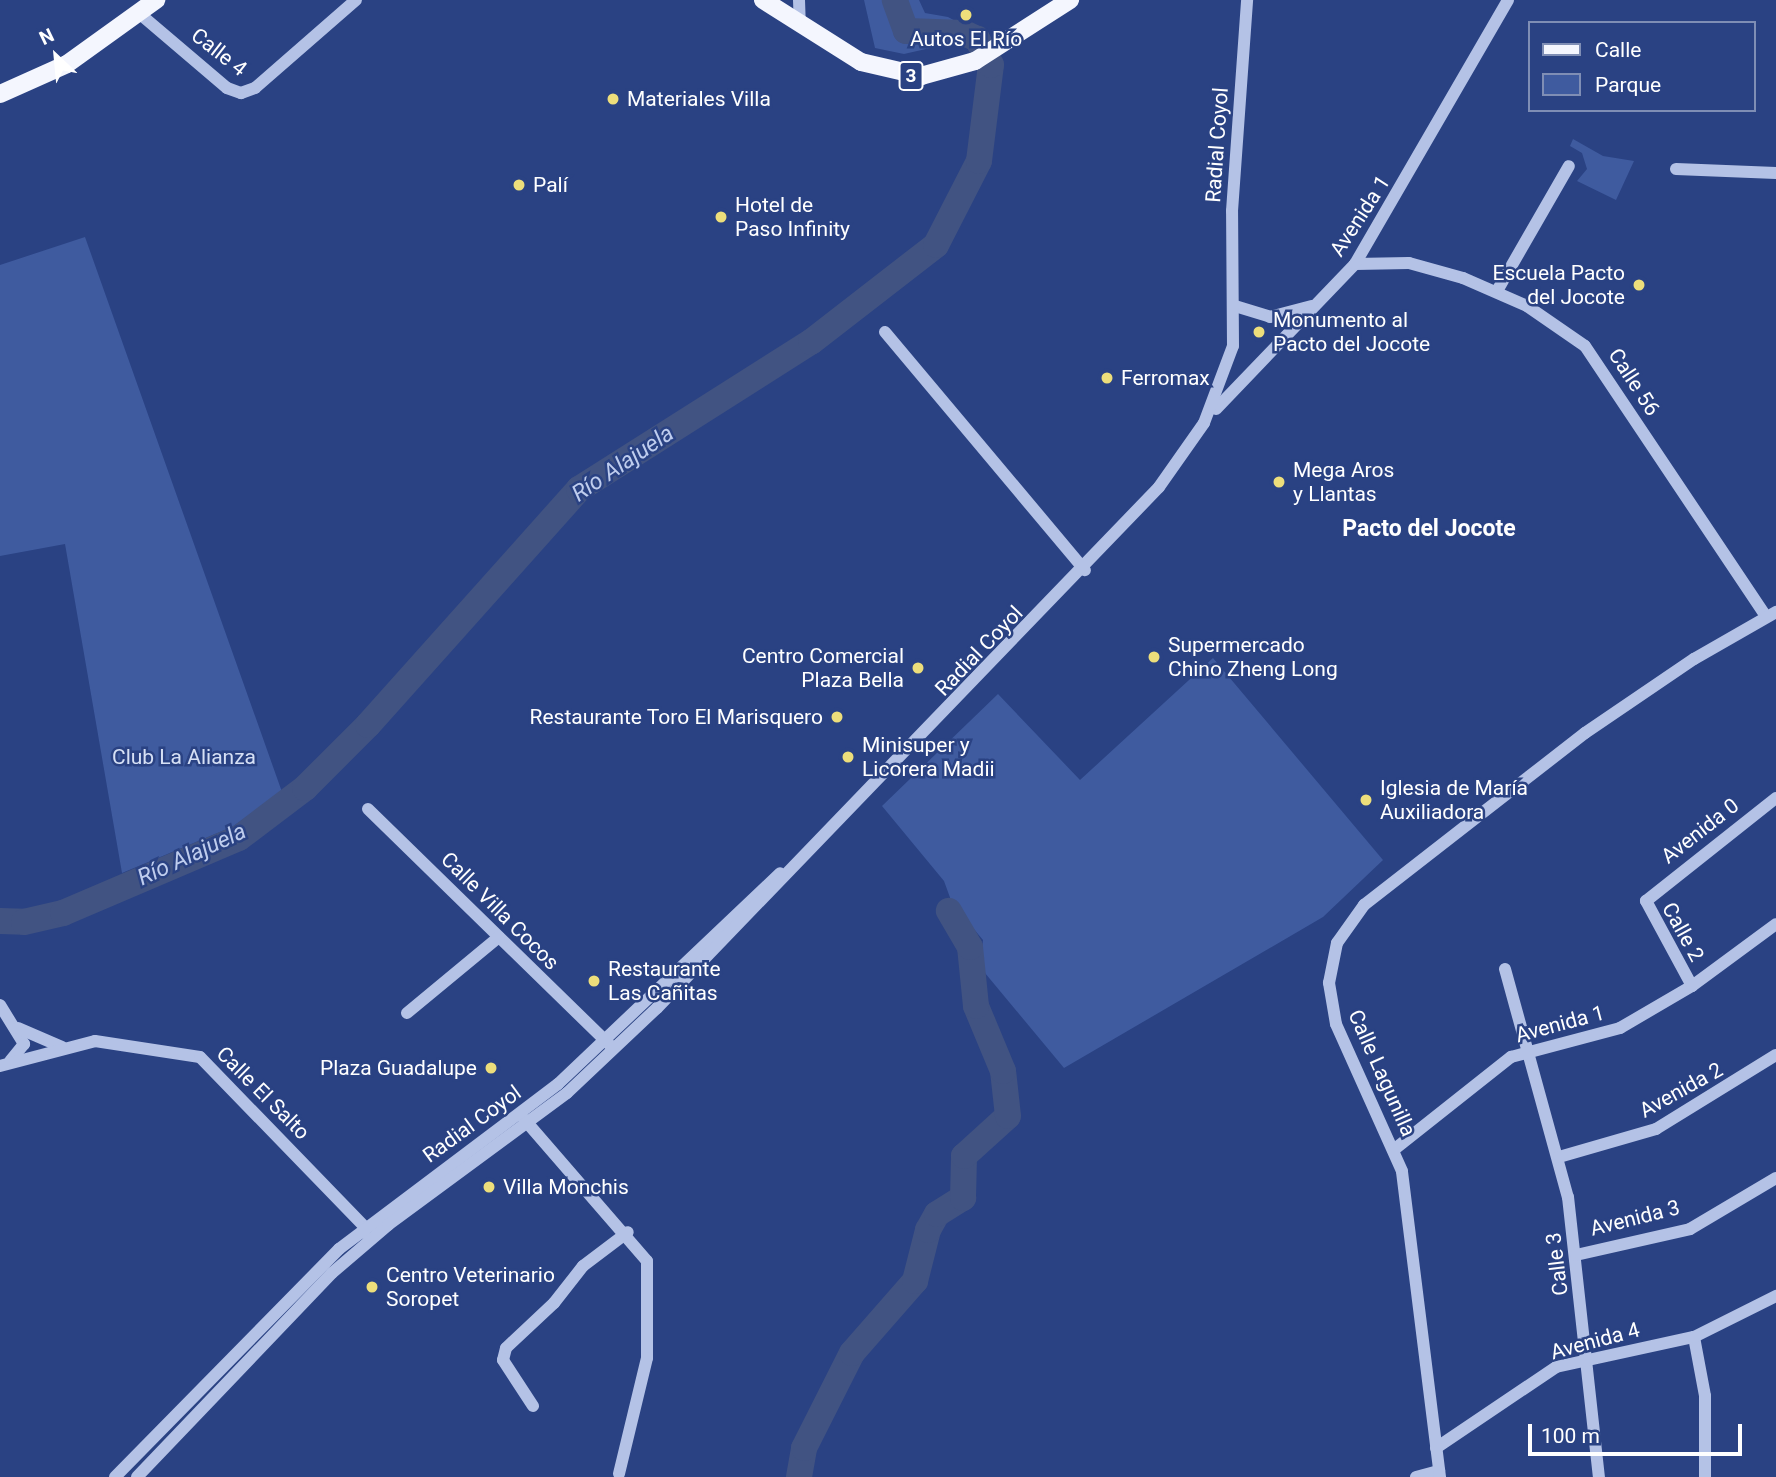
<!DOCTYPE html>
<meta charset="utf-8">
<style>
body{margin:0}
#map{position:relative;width:1776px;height:1477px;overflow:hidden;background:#2a4283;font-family:Roboto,sans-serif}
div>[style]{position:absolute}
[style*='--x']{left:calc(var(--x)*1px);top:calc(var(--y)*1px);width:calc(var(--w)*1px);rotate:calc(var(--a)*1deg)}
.green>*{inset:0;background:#3f5b9f}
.river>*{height:26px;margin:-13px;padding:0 13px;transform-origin:13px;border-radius:13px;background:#415382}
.minor>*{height:12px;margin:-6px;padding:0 6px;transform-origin:6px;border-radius:6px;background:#b4c2e6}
.major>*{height:18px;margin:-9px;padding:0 9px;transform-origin:9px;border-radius:9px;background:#f4f6fe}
.dots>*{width:19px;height:19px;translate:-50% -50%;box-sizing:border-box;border:4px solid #2a4283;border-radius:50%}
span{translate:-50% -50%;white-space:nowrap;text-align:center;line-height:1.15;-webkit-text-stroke:5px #2a4283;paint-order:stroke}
.shield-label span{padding:2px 5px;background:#2a4283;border:2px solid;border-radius:5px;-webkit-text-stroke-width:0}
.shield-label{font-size:19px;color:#fff;font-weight:700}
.poi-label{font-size:21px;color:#fff}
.left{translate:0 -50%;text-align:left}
.right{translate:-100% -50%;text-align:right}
.street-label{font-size:21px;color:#fff}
.park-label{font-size:21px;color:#d6e0f5}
.water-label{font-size:23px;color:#bfcdee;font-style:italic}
.neighbourhood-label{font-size:23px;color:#fff;font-weight:700}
.legend{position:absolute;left:1528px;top:21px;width:228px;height:91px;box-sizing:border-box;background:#2a4283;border:2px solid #7f8eb5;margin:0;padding:9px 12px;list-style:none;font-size:21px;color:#fff}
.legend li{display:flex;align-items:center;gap:14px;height:35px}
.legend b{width:35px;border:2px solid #7f8eb5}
.north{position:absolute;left:21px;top:21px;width:70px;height:70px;-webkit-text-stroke:5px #2a4283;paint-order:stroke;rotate:334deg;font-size:19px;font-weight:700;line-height:28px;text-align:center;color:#fff}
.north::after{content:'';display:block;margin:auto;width:24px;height:32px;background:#fff;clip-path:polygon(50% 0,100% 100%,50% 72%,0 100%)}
.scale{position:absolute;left:1528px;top:1424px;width:214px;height:32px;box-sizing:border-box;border:4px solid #fff;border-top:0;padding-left:9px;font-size:21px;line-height:24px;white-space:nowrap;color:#fff;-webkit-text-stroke:5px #2a4283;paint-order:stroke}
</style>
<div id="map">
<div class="green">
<div style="clip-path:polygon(864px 0,919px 0,925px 13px,948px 17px,983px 36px,904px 54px,875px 48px)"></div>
<div style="clip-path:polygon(1573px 139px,1603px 156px,1634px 161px,1616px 200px,1577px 181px,1587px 169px,1582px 153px,1570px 146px)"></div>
<div style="clip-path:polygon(85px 237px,282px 792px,232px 827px,122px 873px,65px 544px,0 556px,0 265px)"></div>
<div style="clip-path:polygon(1213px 658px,1383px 860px,1323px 917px,1064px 1068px,980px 967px,983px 940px,952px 903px,944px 881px,882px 806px,998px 694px,1080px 780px)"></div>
</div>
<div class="river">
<div style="--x:0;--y:921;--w:24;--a:2"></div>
<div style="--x:24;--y:922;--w:40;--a:-13"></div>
<div style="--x:63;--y:913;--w:191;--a:-23.1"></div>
<div style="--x:239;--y:838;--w:83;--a:-37.1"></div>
<div style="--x:305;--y:788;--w:89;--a:-45"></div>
<div style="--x:368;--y:725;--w:317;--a:-48.2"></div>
<div style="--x:579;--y:489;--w:275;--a:-32.4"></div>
<div style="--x:811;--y:342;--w:158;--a:-37.8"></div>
<div style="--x:936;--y:245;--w:94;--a:-62.9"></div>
<div style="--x:979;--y:161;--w:97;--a:-82.9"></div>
<div style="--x:991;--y:65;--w:30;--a:-118"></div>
<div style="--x:977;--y:39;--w:14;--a:-155"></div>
<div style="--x:964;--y:33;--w:58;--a:-178"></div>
<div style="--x:906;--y:31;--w:33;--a:-110"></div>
<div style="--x:799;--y:1477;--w:29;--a:-80"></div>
<div style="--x:804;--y:1448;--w:106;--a:-63.2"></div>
<div style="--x:852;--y:1353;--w:96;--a:-48.8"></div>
<div style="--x:915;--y:1281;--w:53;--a:-75.7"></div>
<div style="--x:928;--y:1230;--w:18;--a:-61"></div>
<div style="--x:937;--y:1214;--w:31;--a:-32"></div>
<div style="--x:963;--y:1198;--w:42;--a:-88.6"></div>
<div style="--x:964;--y:1156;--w:59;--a:-42.3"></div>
<div style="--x:1008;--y:1116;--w:45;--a:-96.3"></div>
<div style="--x:1003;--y:1071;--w:70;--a:-112.6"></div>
<div style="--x:976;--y:1006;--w:59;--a:-95.8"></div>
<div style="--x:970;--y:947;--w:42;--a:-120.3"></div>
</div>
<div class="minor">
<div style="--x:799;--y:0;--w:25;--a:88"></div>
<div style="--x:140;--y:14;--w:114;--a:40.4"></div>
<div style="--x:227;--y:88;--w:15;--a:20"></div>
<div style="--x:241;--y:93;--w:15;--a:-20"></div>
<div style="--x:255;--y:88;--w:134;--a:-41.1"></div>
<div style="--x:1676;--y:169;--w:100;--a:2.3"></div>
<div style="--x:1355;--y:264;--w:54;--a:-1.1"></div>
<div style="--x:1409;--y:263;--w:56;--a:15.5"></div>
<div style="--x:1463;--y:278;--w:70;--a:23.6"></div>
<div style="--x:1527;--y:306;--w:70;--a:34.6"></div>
<div style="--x:1585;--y:346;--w:324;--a:56.2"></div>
<div style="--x:1497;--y:291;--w:144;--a:-60.1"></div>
<div style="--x:1235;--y:306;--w:37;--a:17"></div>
<div style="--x:1270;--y:317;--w:43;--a:-14.7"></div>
<div style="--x:885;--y:332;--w:311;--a:50"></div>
<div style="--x:1216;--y:409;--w:201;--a:-46.2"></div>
<div style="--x:1355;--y:264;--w:305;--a:-59.9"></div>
<div style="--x:368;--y:809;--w:339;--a:44.3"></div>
<div style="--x:1505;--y:969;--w:237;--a:74.6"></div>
<div style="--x:1568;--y:1197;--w:282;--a:83.7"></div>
<div style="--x:1692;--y:986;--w:97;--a:-118.4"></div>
<div style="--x:1646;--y:901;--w:166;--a:-38.4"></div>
<div style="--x:0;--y:1005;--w:46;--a:58.4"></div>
<div style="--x:24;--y:1044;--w:22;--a:129"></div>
<div style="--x:407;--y:1013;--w:119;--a:-39.6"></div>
<div style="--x:18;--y:1028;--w:48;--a:23.4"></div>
<div style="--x:0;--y:1066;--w:98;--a:-14.7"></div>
<div style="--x:95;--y:1041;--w:106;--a:8.7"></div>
<div style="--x:200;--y:1057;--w:237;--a:45.9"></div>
<div style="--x:365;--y:1227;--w:6;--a:99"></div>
<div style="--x:524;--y:1119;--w:188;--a:49.1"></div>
<div style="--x:647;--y:1261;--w:97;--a:90"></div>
<div style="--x:647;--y:1358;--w:119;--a:103.6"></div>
<div style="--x:1396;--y:1148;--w:147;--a:-38.4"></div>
<div style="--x:1511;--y:1057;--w:113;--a:-14.9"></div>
<div style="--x:1620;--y:1028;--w:83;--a:-30.3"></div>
<div style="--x:1692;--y:986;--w:104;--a:-36.4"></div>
<div style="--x:1559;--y:1157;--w:101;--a:-16.1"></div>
<div style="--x:1656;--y:1129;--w:141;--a:-31.7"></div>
<div style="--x:1576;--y:1255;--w:117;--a:-12.8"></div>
<div style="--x:1690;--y:1229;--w:100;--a:-30.7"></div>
<div style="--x:1694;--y:1337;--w:60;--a:79.4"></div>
<div style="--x:1705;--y:1396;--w:81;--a:90"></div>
<div style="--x:533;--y:1406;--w:55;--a:-123.1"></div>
<div style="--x:503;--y:1360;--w:12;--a:-76"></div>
<div style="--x:506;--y:1348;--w:66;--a:-43.2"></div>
<div style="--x:554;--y:1303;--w:47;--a:-51.9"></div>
<div style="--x:583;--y:1266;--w:56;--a:-37.1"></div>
<div style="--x:1436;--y:1448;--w:145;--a:-34"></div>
<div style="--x:1556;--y:1367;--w:141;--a:-12.3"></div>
<div style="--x:1694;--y:1337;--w:92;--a:-26.6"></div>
<div style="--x:115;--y:1477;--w:320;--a:-45.5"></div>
<div style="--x:339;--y:1249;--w:274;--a:-37"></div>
<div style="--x:558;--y:1084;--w:306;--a:-43.5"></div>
<div style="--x:137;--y:1477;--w:282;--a:-46.3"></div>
<div style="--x:332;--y:1273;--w:74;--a:-40.6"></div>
<div style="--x:388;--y:1225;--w:222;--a:-36.4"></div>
<div style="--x:567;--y:1093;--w:124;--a:-43.4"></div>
<div style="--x:657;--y:1008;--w:723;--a:-46.06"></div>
<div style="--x:1159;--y:487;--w:78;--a:-54.9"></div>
<div style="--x:1204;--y:423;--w:82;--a:-69.4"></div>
<div style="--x:1233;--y:346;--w:135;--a:-90.4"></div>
<div style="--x:1232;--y:211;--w:212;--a:-85.9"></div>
<div style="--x:1416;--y:1477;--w:24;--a:-15"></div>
<div style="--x:1440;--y:1477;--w:308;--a:-97.1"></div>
<div style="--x:1402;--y:1171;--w:161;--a:-114.2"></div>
<div style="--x:1336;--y:1024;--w:42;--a:-99.7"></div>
<div style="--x:1329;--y:983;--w:41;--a:-78.7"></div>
<div style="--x:1337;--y:943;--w:47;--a:-54.6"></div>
<div style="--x:1364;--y:905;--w:280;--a:-37.9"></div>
<div style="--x:1585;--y:733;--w:132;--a:-34.2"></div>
<div style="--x:1694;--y:659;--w:95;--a:-29.8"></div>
</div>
<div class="major">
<div style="--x:763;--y:0;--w:116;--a:32.3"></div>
<div style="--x:861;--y:62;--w:62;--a:13.1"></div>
<div style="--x:921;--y:76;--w:56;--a:-15.5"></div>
<div style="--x:975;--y:61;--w:113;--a:-32.7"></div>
<div style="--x:0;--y:94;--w:73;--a:-24.1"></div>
<div style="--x:67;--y:64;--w:110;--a:-35.7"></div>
</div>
<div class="dots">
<div style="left:966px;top:15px;background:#edde7b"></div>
<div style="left:613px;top:99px;background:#edde7b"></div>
<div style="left:519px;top:185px;background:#edde7b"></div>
<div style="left:721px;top:217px;background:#edde7b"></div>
<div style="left:1639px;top:285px;background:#edde7b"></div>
<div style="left:1259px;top:332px;background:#edde7b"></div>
<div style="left:1107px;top:378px;background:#edde7b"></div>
<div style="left:1279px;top:482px;background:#edde7b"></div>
<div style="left:1154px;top:657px;background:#edde7b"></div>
<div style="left:918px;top:668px;background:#edde7b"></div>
<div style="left:837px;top:717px;background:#edde7b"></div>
<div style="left:848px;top:757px;background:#edde7b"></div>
<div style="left:1366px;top:800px;background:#edde7b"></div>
<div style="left:594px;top:981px;background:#edde7b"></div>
<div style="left:491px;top:1068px;background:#edde7b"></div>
<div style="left:489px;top:1187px;background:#edde7b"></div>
<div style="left:372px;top:1287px;background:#edde7b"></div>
</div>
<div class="shield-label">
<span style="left:911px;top:76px">3</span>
</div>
<div class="poi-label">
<span style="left:966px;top:39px">Autos El Río</span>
<span class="left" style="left:627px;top:99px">Materiales Villa</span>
<span class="left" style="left:533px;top:185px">Palí</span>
<span class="left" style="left:735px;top:217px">Hotel de<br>Paso Infinity</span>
<span class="right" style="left:1625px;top:285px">Escuela Pacto<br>del Jocote</span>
<span class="left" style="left:1273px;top:332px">Monumento al<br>Pacto del Jocote</span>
<span class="left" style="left:1121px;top:378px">Ferromax</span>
<span class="left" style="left:1293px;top:482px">Mega Aros<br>y Llantas</span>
<span class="left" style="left:1168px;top:657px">Supermercado<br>Chino Zheng Long</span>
<span class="right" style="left:904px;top:668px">Centro Comercial<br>Plaza Bella</span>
<span class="right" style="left:823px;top:717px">Restaurante Toro El Marisquero</span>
<span class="left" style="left:862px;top:757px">Minisuper y<br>Licorera Madii</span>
<span class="left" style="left:1380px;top:800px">Iglesia de María<br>Auxiliadora</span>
<span class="left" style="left:608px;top:981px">Restaurante<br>Las Cañitas</span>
<span class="right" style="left:477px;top:1068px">Plaza Guadalupe</span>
<span class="left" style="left:503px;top:1187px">Villa Monchis</span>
<span class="left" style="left:386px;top:1287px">Centro Veterinario<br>Soropet</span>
</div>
<div class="street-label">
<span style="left:219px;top:52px;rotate:38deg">Calle 4</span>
<span style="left:1217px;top:145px;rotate:-86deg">Radial Coyol</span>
<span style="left:1360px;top:216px;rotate:-57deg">Avenida 1</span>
<span style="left:1634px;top:382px;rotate:57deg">Calle 56</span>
<span style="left:979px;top:651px;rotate:-46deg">Radial Coyol</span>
<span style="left:1700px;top:831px;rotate:-38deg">Avenida 0</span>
<span style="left:500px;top:911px;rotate:45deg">Calle Villa Cocos</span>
<span style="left:1683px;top:932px;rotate:61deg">Calle 2</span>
<span style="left:1560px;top:1024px;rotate:-15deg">Avenida 1</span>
<span style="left:1382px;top:1073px;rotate:66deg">Calle Lagunilla</span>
<span style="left:1681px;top:1090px;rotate:-29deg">Avenida 2</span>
<span style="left:263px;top:1093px;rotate:45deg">Calle El Salto</span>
<span style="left:472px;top:1124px;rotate:-36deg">Radial Coyol</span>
<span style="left:1635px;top:1218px;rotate:-14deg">Avenida 3</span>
<span style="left:1557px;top:1264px;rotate:-97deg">Calle 3</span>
<span style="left:1595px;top:1341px;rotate:-15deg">Avenida 4</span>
</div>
<div class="park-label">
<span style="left:184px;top:757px">Club La Alianza</span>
</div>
<div class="water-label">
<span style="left:623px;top:464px;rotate:-34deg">Río Alajuela</span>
<span style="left:192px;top:855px;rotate:-25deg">Río Alajuela</span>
</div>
<div class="neighbourhood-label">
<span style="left:1429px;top:529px">Pacto del Jocote</span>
</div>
<ul class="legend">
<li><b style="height:9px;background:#f4f6fe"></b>Calle</li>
<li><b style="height:19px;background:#3f5b9f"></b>Parque</li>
</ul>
<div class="north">N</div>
<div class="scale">100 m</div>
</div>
